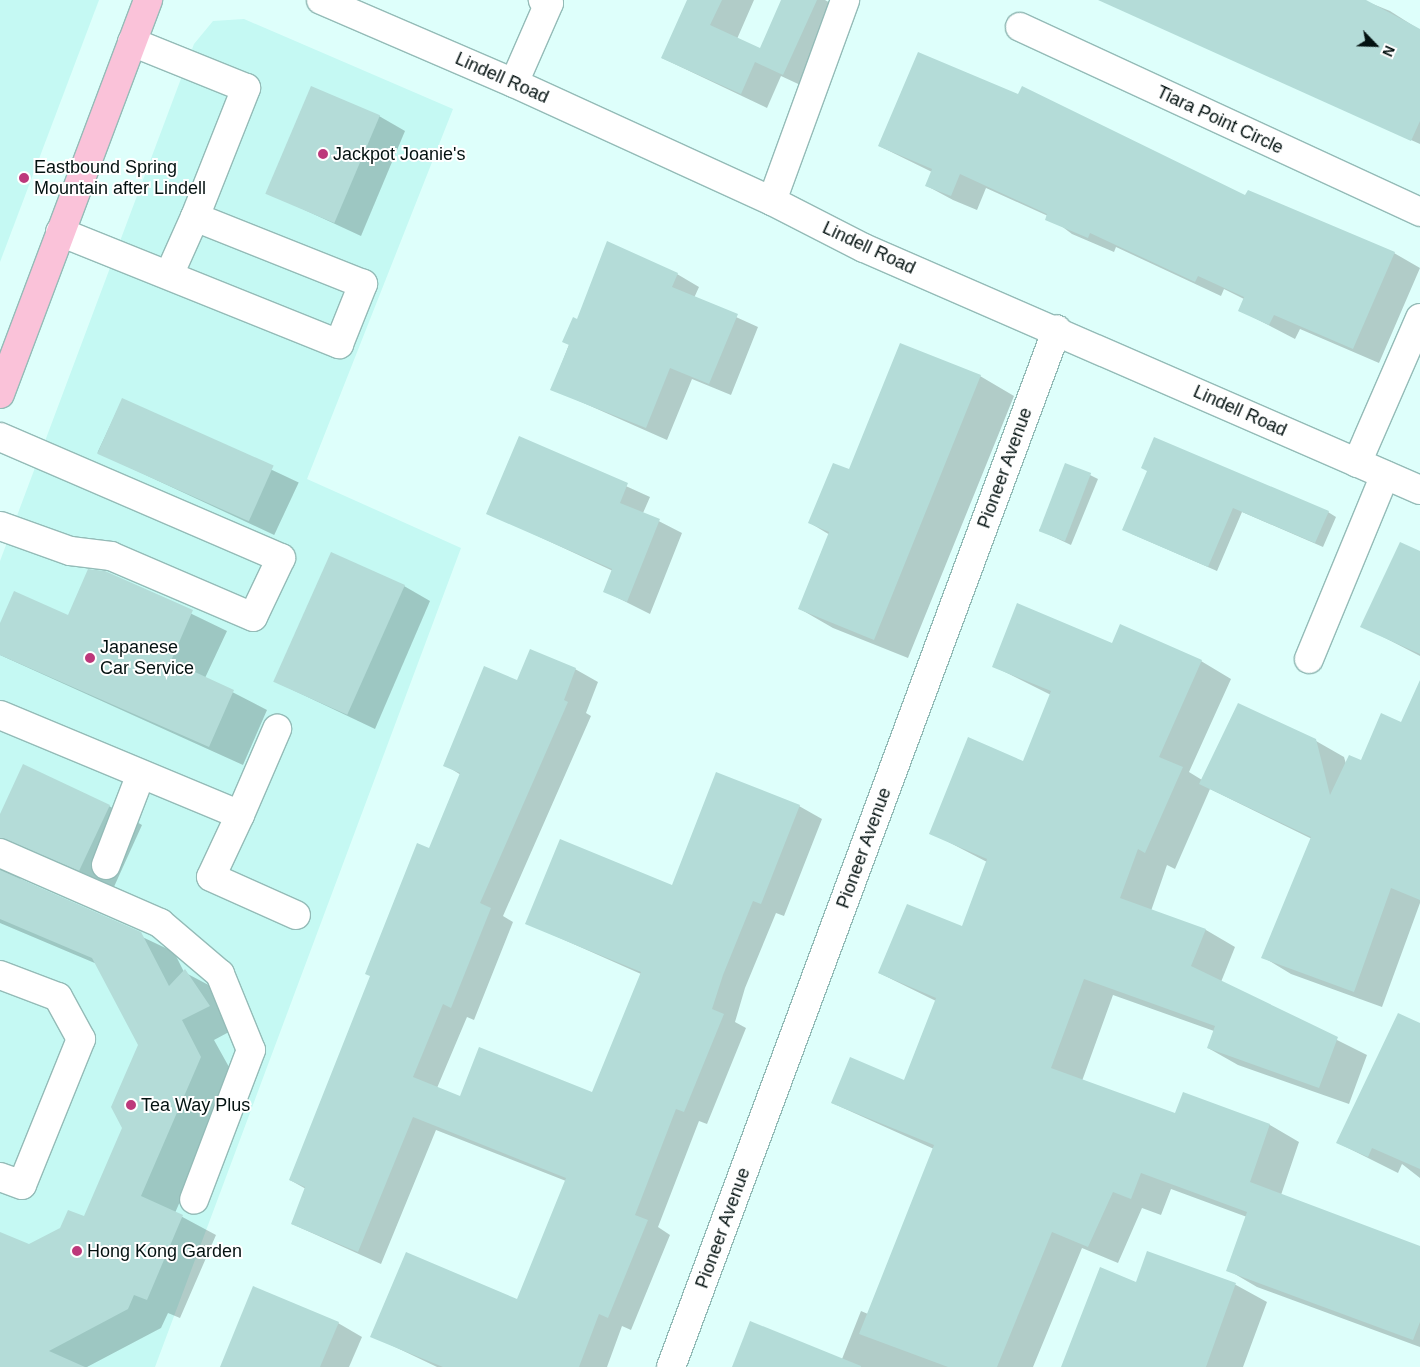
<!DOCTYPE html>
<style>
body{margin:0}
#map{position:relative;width:1420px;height:1367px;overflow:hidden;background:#defffb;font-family:Arial,sans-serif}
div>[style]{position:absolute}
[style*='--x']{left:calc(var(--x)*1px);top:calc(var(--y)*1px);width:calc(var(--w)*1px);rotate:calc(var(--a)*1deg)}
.built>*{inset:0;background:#c5f9f3}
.shadow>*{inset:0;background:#0003;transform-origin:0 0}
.building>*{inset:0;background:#b4dcd8;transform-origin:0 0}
.roads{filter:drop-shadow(1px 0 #94bbb7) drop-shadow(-1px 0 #94bbb7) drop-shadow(0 1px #94bbb7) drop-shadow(0 -1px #94bbb7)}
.minor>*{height:28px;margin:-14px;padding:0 14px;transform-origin:14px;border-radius:14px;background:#fff}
.major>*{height:28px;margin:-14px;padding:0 14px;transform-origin:14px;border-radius:14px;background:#fac2d9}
.dots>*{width:14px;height:14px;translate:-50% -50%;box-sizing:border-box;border:2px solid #fff;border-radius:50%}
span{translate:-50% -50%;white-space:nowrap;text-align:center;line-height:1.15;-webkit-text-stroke:4px #fff;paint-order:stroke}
.street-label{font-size:18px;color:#041211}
.poi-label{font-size:18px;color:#041211}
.left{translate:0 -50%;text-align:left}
.north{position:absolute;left:1350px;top:20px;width:50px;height:50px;-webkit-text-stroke:4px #fff;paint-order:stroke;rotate:114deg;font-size:14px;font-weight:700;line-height:20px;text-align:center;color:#041211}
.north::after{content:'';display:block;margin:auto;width:18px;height:22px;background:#041211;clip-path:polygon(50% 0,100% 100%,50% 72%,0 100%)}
</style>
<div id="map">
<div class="built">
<div style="clip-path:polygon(0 0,99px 0,0 262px)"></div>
<div style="clip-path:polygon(244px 19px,453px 109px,307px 479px,461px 548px,155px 1367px,0 1367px,0 561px,194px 44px,213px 21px)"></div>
</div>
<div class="shadow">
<div style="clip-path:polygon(688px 0,754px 0,737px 39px,761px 49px,782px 0,825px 0,844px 11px,809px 89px,781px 76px,767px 108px,662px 58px)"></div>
<div style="clip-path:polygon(1100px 0,1363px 0,1390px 11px,1420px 30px,1420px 144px)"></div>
<div style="clip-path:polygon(379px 116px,405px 131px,361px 236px,268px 193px)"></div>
<div style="clip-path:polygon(879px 146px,1246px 196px,1394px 253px,1420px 268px,1379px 363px,1300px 329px,1295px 339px,1239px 310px,1244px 299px,1224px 289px,1221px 296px,1116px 247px,1114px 252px,1072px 234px,1048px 216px,986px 188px,977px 210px,953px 200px,927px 186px,932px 172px)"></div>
<div style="clip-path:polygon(677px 274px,699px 287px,694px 298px,758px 327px,731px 395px,692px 379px,667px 440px,552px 389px,578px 321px)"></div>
<div style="clip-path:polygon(980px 376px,1014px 396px,908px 658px,833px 628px,800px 609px,830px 535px,810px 523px,850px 471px)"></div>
<div style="left:122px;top:400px;width:195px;height:58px;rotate:25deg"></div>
<div style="clip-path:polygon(520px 438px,650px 497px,643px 513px,682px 533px,650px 614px,604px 591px,613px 571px,488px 513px)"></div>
<div style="clip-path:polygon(1149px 471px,1328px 512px,1336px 517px,1323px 547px,1242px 512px,1217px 571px,1132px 534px)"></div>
<div style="clip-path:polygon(1090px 475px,1098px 479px,1071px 545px,1039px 530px)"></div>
<div style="clip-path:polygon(1420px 552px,1420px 656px,1362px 626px)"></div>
<div style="clip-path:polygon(105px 572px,227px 631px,205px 678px,267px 710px,243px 765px,0 655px,0 626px,68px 616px)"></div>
<div style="clip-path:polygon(404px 586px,430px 601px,375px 729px,276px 682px)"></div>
<div style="clip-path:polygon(1112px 645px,1201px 661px,1231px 679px,1189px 772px,1202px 780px,1316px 741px,1344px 757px,1346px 764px,1361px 762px,1402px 723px,1420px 683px,1420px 903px,1382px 1007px,1291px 974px,1263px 957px,1312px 839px,1210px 789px,1175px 869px,1167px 865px,1151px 911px,1206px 930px,1235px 947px,1221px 982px,1367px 1055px,1349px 1104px,1238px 1065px,1208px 1048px,1214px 1031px,1113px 995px,1082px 1081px,1176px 1115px,1184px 1094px,1270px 1125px,1299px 1142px,1281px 1195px,1420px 1247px,1420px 1347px,1257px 1287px,1228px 1270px,1247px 1217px,1171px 1189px,1161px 1215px,1142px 1208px,1118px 1263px,1082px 1248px,1033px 1367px,733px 1367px,842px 1359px,861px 1311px,868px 1314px,934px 1149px,832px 1103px,905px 1082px,936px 1001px,879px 973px,962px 928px,987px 862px,931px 833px,1024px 762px,1051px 695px,993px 666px)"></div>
<div style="clip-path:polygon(575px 669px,598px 682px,586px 713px,591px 716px,503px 916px,513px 922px,474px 1020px,467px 1017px,437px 1088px,461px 1097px,593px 1094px,641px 974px,526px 923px,673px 887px,799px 806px,822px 819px,784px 916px,776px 913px,745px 988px,735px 1022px,746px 1028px,707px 1124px,699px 1121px,658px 1227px,670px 1235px,631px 1330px,622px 1326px,607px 1367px,437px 1367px,372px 1336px,518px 1300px,566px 1181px,436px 1130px,381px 1264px,292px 1224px,306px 1189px,290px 1180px,461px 775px,445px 765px,517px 682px)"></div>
<div style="clip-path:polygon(109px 806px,142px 825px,113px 889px,19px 865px,20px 879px,174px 952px,184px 972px,218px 990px,242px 1025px,214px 1040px,234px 1076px,175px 1213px,216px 1235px,180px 1318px,168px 1313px,161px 1328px,87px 1367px,0 1367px,0 1233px,29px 1246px,85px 1218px,123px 1128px,139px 1045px,97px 964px,0 923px,0 817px)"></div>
<div style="clip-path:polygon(1420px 1025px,1420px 1178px,1402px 1164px,1398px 1173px,1338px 1143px)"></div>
<div style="clip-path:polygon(1148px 1253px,1236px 1285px,1267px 1302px,1243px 1367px,1074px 1367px,1137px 1283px)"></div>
<div style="clip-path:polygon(338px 1323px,362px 1337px,349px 1367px,221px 1367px)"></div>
</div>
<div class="building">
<div style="clip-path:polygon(687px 0,722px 0,710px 25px,760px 48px,781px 0,817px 0,783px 75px,755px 62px,741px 94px,661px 58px)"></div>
<div style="clip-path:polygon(1098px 0,1366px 0,1420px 29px,1420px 121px,1411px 141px)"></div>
<div style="clip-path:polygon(918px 52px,1018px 94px,1022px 86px,1245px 195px,1248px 190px,1395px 252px,1353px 349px,1274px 315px,1269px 325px,1238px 311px,1244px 297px,1198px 276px,1195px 282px,1090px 233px,1088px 238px,1045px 220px,1047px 214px,960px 174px,951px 196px,925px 186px,932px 169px,878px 146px)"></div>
<div style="left:311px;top:86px;width:75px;height:117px;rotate:23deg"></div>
<div style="clip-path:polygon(607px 241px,678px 273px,672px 287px,738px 314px,709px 384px,670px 368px,646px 428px,550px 390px,569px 345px,562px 342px,573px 317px,577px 319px)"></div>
<div style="clip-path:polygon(900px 343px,981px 375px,874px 640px,798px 609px,829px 532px,808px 523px,833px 463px,849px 469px)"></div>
<div style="left:122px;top:398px;width:166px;height:61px;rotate:24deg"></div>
<div style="clip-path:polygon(519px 436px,628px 483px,620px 503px,660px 519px,627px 602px,603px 592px,612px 569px,486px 514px)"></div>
<div style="clip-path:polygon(1154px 437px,1329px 511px,1315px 543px,1233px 508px,1208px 567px,1122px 530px,1147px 471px,1141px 468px)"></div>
<div style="left:1065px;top:463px;width:28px;height:73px;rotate:21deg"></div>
<div style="clip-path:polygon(1400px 542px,1420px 551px,1420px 654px,1360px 627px)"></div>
<div style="left:331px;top:552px;width:81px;height:142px;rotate:24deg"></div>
<div style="clip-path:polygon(88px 569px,105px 571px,193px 610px,171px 661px,234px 690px,209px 747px,0 655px,0 623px,14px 591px,68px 615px)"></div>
<div style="clip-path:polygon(1017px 603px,1112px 643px,1120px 624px,1202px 660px,1159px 757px,1183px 767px,1145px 853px,1138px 849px,1120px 898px,1206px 929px,1191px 966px,1338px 1037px,1319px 1088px,1207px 1048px,1215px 1026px,1084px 979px,1051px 1068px,1175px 1113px,1183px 1092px,1270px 1124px,1250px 1182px,1420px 1246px,1420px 1322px,1413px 1340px,1226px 1271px,1247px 1212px,1141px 1173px,1131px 1199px,1113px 1192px,1088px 1247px,1052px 1232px,997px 1367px,948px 1367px,859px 1334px,934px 1145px,831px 1103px,850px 1057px,904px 1080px,936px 998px,878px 973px,907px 904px,962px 926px,987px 859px,929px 834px,968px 737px,1023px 761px,1051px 691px,992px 667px)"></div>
<div style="clip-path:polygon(530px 649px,576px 668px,564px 700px,568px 702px,480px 903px,491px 908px,451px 1008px,443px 1004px,413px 1077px,460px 1096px,479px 1047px,592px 1092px,641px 972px,525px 924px,560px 839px,672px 885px,716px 772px,800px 805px,761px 904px,753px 901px,723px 975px,712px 1009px,724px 1014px,684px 1112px,676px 1109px,635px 1215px,648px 1220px,608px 1318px,599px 1314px,579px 1367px,443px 1367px,370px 1337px,406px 1252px,517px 1299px,566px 1178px,413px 1117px,358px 1252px,291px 1224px,305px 1187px,289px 1180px,370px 976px,365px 974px,417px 843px,429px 848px,460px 773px,443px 766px,484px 666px,517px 680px)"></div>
<div style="clip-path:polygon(1420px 680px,1420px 900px,1391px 888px,1354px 992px,1261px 958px,1311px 837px,1199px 784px,1238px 703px,1316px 739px,1330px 795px,1349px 755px,1361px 760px,1381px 713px,1401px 722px)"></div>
<div style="clip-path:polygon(23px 764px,110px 805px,79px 871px,0 838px,0 814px)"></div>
<div style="clip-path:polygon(0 870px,141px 932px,169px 986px,185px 969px,210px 1006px,182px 1020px,201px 1057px,141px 1196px,183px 1215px,147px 1300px,134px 1295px,128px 1309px,49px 1351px,85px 1367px,0 1367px,0 1232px,29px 1244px,60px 1228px,68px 1210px,84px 1216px,122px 1128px,111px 1107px,138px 1045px,92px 958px,0 919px)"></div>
<div style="clip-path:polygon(1398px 1013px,1420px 1023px,1420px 1169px,1372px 1148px,1368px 1157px,1336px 1143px)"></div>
<div style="clip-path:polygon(1147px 1251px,1236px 1283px,1206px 1367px,1061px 1367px,1100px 1267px,1136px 1282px)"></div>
<div style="clip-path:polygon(253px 1286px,339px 1322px,320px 1367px,220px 1367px)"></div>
<div style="clip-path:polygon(750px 1321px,861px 1366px,861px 1367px,732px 1367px)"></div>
</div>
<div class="roads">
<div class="minor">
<div style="--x:321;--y:0;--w:210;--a:23.3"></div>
<div style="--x:514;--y:83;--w:284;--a:24.6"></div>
<div style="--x:772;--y:201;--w:103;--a:27.1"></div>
<div style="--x:864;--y:248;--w:606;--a:23.52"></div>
<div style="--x:1020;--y:27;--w:441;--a:24.8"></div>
<div style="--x:514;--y:83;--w:87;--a:-66.4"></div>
<div style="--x:549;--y:3;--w:7;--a:-153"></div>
<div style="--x:772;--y:201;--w:214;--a:-70"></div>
<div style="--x:60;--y:232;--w:301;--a:21.9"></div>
<div style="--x:339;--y:344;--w:65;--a:-68.2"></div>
<div style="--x:363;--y:284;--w:181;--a:-158.3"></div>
<div style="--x:195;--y:217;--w:139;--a:-68.4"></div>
<div style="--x:246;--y:88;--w:123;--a:-158"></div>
<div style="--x:169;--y:275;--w:64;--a:-65.9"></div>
<div style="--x:0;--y:437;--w:306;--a:23.3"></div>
<div style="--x:281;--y:558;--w:65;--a:115.4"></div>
<div style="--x:253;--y:617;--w:155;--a:-156.8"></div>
<div style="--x:111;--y:556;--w:41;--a:-173"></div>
<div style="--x:70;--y:551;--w:74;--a:-160.3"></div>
<div style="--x:1357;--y:463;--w:158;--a:-66.5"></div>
<div style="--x:1309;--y:659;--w:199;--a:-67.6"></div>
<div style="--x:0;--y:715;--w:260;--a:22.6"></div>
<div style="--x:240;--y:815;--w:94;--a:-66.7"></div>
<div style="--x:240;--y:815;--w:68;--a:115.1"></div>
<div style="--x:211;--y:877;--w:93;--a:24.1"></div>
<div style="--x:0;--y:853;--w:175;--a:23.6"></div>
<div style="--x:160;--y:923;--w:79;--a:40.4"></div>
<div style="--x:220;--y:974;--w:82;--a:67.8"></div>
<div style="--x:251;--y:1050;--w:160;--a:110.8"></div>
<div style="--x:106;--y:865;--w:97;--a:-69"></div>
<div style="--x:0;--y:975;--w:62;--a:20.8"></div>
<div style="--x:58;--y:997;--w:48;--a:61.3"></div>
<div style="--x:81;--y:1039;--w:157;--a:112"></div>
<div style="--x:22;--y:1185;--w:23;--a:-160"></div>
<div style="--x:671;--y:1367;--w:1107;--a:-69.6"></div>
</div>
<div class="major">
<div style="--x:0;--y:394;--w:421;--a:-69.4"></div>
</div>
</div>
<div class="dots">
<div style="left:323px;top:154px;background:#bd387b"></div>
<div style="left:24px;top:178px;background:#bd387b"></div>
<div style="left:90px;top:658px;background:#bd387b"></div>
<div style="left:131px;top:1105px;background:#bd387b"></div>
<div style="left:77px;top:1251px;background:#bd387b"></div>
</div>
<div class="street-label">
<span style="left:502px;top:78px;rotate:24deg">Lindell Road</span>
<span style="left:1220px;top:120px;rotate:25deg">Tiara Point Circle</span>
<span style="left:869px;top:248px;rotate:25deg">Lindell Road</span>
<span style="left:1240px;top:411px;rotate:24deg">Lindell Road</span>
<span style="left:1005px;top:468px;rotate:-70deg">Pioneer Avenue</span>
<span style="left:864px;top:848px;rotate:-70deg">Pioneer Avenue</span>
<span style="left:723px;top:1228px;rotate:-70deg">Pioneer Avenue</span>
</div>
<div class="poi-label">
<span class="left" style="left:333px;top:154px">Jackpot Joanie's</span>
<span class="left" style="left:34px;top:178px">Eastbound Spring<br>Mountain after Lindell</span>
<span class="left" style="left:100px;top:658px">Japanese<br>Car Service</span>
<span class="left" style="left:141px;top:1105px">Tea Way Plus</span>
<span class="left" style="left:87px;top:1251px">Hong Kong Garden</span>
</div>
<div class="north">N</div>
</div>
